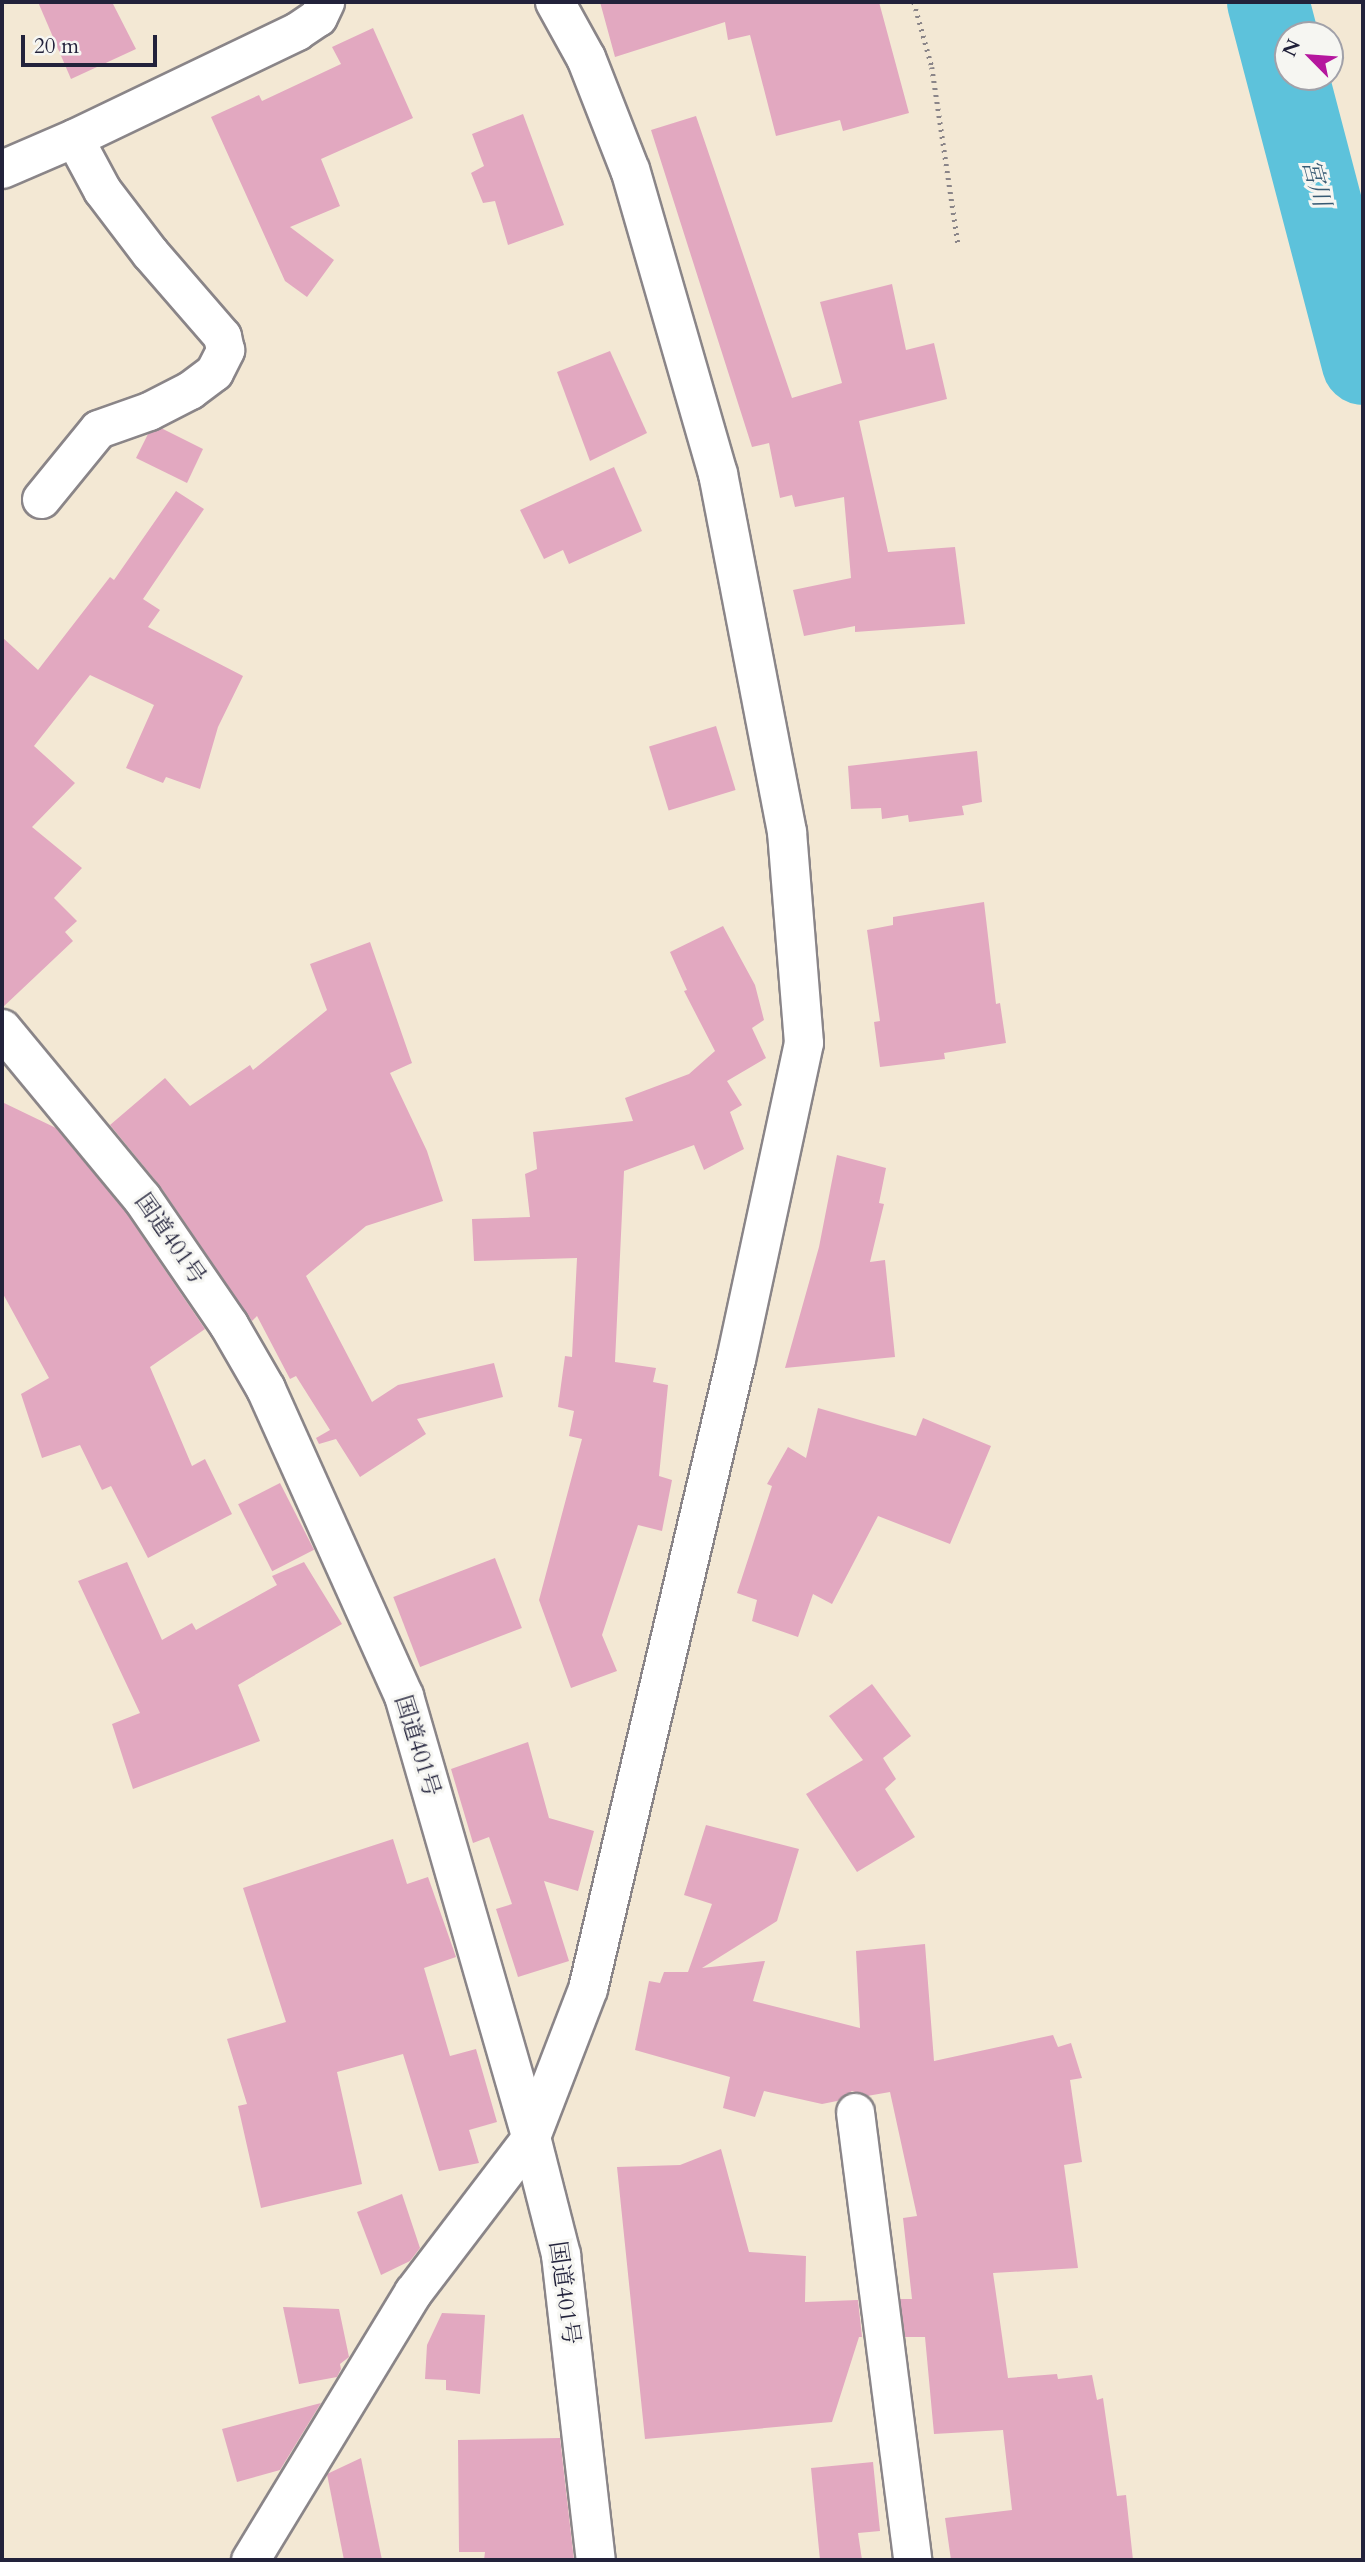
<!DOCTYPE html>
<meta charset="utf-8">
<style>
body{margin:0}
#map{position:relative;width:1365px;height:2562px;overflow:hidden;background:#f3e8d4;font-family:Cardo,"Noto Serif JP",serif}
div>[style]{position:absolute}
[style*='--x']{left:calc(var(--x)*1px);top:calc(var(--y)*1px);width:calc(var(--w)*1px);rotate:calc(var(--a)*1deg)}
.river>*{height:82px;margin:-41px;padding:0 41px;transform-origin:41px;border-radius:41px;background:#5dc2db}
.building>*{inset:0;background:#e2a8c0;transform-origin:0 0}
.path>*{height:4.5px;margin-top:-2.25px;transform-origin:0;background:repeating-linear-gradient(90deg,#8a8588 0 2px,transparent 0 7px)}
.roads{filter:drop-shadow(2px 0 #8a8588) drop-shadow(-2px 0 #8a8588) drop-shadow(0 2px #8a8588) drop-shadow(0 -2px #8a8588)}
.minor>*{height:37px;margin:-18.5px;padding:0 18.5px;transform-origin:18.5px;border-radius:18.5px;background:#fff}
.tertiary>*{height:38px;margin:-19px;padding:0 19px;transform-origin:19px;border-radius:19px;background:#fff}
.trunk>*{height:38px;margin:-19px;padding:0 19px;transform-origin:19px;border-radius:19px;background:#fff}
span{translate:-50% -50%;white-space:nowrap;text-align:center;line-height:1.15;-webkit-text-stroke:6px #f6f6f2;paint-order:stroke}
.street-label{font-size:23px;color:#22223b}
.water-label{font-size:24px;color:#375a73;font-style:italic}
.frame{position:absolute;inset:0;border:4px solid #22223b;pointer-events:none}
.north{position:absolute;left:1274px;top:21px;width:70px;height:70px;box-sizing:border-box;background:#f6f6f2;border:2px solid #a1a1a9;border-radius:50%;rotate:295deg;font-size:19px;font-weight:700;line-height:28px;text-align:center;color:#22223b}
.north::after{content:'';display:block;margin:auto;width:24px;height:32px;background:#b5179e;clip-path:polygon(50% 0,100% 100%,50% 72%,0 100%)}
.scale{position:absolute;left:21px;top:35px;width:136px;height:32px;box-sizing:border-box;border:4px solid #22223b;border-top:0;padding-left:9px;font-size:21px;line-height:24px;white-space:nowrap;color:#22223b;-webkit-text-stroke:5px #f6f6f2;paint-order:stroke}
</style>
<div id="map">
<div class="river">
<div style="--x:1268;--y:2;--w:374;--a:75.3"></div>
</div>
<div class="building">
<div style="clip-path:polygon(38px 2px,112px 2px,136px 49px,71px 79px)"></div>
<div style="clip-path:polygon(600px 2px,879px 2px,909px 113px,843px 131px,840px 120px,776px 136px,750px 35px,728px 40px,725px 22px,615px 57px)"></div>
<div style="clip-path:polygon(373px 28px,413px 118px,321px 159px,340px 206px,290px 227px,334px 260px,307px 297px,285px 281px,211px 117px,259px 95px,262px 101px,341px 64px,332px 47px)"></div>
<div style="clip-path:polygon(523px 114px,564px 225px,508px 245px,495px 201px,483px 203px,471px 173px,484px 166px,472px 134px)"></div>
<div style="clip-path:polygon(696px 116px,792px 398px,842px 383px,820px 302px,892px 284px,906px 350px,934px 343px,947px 399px,859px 421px,888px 552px,955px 547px,965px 624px,855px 632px,855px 626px,804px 636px,793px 590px,851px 578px,844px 497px,795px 507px,792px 495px,780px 498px,769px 443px,752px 447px,651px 130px)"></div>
<div style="clip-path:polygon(610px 351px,647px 433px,590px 461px,557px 372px)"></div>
<div style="clip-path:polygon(161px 428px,203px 449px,187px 483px,136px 458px,148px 434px)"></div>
<div style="clip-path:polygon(614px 467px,642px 531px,569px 564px,563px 550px,544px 559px,520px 510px)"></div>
<div style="clip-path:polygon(176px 491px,204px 509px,143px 599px,160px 610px,148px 627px,243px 676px,218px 727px,200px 789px,166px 777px,163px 783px,126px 768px,154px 705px,90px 675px,34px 746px,75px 783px,32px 827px,82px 868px,54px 898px,77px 921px,65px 932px,73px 941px,2px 1008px,2px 637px,38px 670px,110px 577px,114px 580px)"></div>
<div style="left:716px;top:726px;width:67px;height:70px;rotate:73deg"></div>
<div style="clip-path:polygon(977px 751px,982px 802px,962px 806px,964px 815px,909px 822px,908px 815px,882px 819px,881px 808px,851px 809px,848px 766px)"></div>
<div style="clip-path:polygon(984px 902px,996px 1004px,1000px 1003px,1006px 1043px,944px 1053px,945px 1059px,880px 1067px,874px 1022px,880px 1021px,867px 930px,893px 925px,893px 917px)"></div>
<div style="clip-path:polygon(723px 926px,755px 985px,764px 1020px,752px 1028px,766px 1058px,727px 1081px,742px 1105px,730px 1112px,744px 1149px,704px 1170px,694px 1145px,624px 1171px,615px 1362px,656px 1368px,653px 1382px,668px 1385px,659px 1476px,672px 1480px,662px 1531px,638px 1525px,602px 1635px,617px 1671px,571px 1688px,539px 1600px,582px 1439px,569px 1436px,574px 1411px,558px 1407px,565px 1356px,572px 1357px,577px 1258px,474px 1261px,472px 1219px,530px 1217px,525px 1174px,537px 1169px,533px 1132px,633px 1121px,625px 1098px,689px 1074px,715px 1051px,684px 991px,687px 990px,670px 952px)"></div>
<div style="clip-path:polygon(370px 942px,412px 1063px,390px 1073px,427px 1151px,443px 1201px,366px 1226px,306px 1276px,372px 1402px,398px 1385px,494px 1363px,503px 1397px,417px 1419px,426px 1434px,360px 1477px,336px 1439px,319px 1444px,316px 1438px,330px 1430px,296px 1376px,290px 1379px,257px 1316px,252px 1321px,160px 1186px,110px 1125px,165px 1078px,190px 1106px,250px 1065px,253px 1070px,327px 1010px,310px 964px)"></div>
<div style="clip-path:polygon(2px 1102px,56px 1128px,125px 1211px,205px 1329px,150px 1367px,192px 1466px,205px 1459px,232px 1514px,148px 1558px,111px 1486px,102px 1490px,80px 1445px,42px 1458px,21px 1394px,49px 1378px,2px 1292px)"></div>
<div style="clip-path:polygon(837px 1155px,886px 1168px,879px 1203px,884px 1204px,870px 1262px,885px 1260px,895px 1357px,785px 1368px,819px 1247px)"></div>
<div style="clip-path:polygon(818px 1408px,916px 1436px,923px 1418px,991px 1446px,950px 1544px,878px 1516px,832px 1604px,813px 1594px,798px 1637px,752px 1621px,757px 1600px,737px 1593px,772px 1486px,767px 1484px,788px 1447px,806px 1458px)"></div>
<div style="left:280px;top:1483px;width:75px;height:47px;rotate:63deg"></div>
<div style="left:495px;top:1558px;width:75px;height:109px;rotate:69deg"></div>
<div style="clip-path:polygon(127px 1562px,162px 1640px,192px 1623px,196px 1630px,277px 1585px,272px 1576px,304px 1562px,342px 1624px,238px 1685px,260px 1741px,133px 1789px,112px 1724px,140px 1713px,78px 1581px)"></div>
<div style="clip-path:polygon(872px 1684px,911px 1736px,883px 1758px,896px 1779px,885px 1789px,915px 1837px,857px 1872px,806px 1794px,863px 1760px,829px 1716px)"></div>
<div style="clip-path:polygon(528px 1742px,549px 1818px,594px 1831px,578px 1891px,544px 1881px,569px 1961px,518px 1977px,496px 1909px,512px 1904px,489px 1837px,473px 1843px,451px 1769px)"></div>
<div style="clip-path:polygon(706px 1825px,799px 1849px,777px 1921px,702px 1968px,765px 1961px,753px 2001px,860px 2028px,856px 1951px,925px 1944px,934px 2061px,1053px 2035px,1058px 2047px,1071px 2043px,1082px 2078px,1070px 2080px,1082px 2162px,1064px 2165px,1078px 2268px,993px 2273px,1008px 2378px,1057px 2374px,1058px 2379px,1092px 2375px,1097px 2400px,1103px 2398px,1117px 2496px,1126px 2495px,1133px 2560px,951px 2560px,945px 2518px,1012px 2510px,1003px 2430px,934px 2434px,925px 2337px,905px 2337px,900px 2299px,912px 2299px,903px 2218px,917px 2216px,890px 2092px,867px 2096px,852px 2091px,837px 2101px,822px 2104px,764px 2091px,755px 2117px,723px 2108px,730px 2077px,635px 2050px,649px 1981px,660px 1983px,664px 1972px,688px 1972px,712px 1904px,684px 1895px)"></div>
<div style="clip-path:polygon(393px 1839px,407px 1884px,428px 1877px,456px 1957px,424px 1968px,450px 2056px,476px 2049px,497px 2122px,469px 2130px,479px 2163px,439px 2171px,403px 2054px,337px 2072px,362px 2184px,261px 2208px,238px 2106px,247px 2104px,227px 2039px,286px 2022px,243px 1888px)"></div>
<div style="clip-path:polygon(721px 2149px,749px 2252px,806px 2256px,805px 2302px,858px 2300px,862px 2337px,859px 2337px,832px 2422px,645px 2439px,617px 2167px,680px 2165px)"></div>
<div style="clip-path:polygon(402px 2194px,420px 2248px,410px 2261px,381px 2275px,357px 2212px)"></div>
<div style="clip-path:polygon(283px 2307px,339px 2309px,349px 2357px,340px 2364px,341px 2369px,337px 2377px,299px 2384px)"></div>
<div style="clip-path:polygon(442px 2313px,485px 2315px,480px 2394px,446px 2390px,446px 2380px,425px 2379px,427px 2345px)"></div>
<div style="clip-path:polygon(321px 2403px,280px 2470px,237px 2482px,222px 2429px)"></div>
<div style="clip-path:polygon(560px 2438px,574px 2560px,484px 2560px,485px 2552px,459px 2552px,458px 2440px)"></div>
<div style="clip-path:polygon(361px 2458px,382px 2560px,344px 2560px,327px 2474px)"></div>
<div style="clip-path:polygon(873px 2462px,880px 2531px,858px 2533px,862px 2560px,820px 2560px,811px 2468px)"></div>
</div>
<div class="path">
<div style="--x:914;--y:2;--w:67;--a:74.5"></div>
<div style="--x:932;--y:67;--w:179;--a:81.6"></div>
</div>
<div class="roads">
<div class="minor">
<div style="--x:2;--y:169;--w:78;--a:-23.3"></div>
<div style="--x:74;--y:138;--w:247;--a:-25.6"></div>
<div style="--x:297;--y:31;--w:25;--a:-34"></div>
<div style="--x:318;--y:17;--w:17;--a:-65"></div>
<div style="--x:41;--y:499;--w:90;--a:-50.8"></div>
<div style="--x:98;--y:429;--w:54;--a:-19.4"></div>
<div style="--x:149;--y:411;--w:46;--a:-27.1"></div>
<div style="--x:190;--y:390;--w:30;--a:-37"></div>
<div style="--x:214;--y:372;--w:25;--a:-63"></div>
<div style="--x:225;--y:350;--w:14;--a:-102"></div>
<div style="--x:222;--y:336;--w:110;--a:-130.9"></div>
<div style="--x:150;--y:253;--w:79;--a:-127.3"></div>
<div style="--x:102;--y:190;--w:59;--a:-118.3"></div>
<div style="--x:855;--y:2112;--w:452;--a:82.7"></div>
<div style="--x:250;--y:2560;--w:314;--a:-58.7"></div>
<div style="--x:413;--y:2292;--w:195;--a:-52.7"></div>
</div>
<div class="tertiary">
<div style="--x:531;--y:2137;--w:159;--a:-68.9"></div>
<div style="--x:588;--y:1989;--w:646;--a:-76.76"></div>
<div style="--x:736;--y:1360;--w:324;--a:-77.9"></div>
<div style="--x:804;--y:1043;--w:212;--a:-94.6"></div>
<div style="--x:787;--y:832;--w:365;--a:-100.9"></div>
<div style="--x:718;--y:474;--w:316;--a:-106.1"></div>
<div style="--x:630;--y:170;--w:120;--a:-111.4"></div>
<div style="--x:586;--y:58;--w:64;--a:-119"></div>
</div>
<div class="trunk">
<div style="--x:2;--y:1029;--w:219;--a:50.4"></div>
<div style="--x:142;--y:1198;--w:154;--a:55.6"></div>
<div style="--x:229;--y:1325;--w:74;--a:60"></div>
<div style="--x:266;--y:1389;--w:337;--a:65.8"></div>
<div style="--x:404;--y:1696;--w:459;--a:73.9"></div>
<div style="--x:531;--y:2137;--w:122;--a:75.7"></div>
<div style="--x:561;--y:2255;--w:307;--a:83.5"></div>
</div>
</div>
<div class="street-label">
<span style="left:170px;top:1239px;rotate:55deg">国道401号</span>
<span style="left:417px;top:1746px;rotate:73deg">国道401号</span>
<span style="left:564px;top:2293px;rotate:82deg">国道401号</span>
</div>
<div class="water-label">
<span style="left:1316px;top:183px;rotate:75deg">宮川</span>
</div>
<div class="frame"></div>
<div class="north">N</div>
<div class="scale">20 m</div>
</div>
